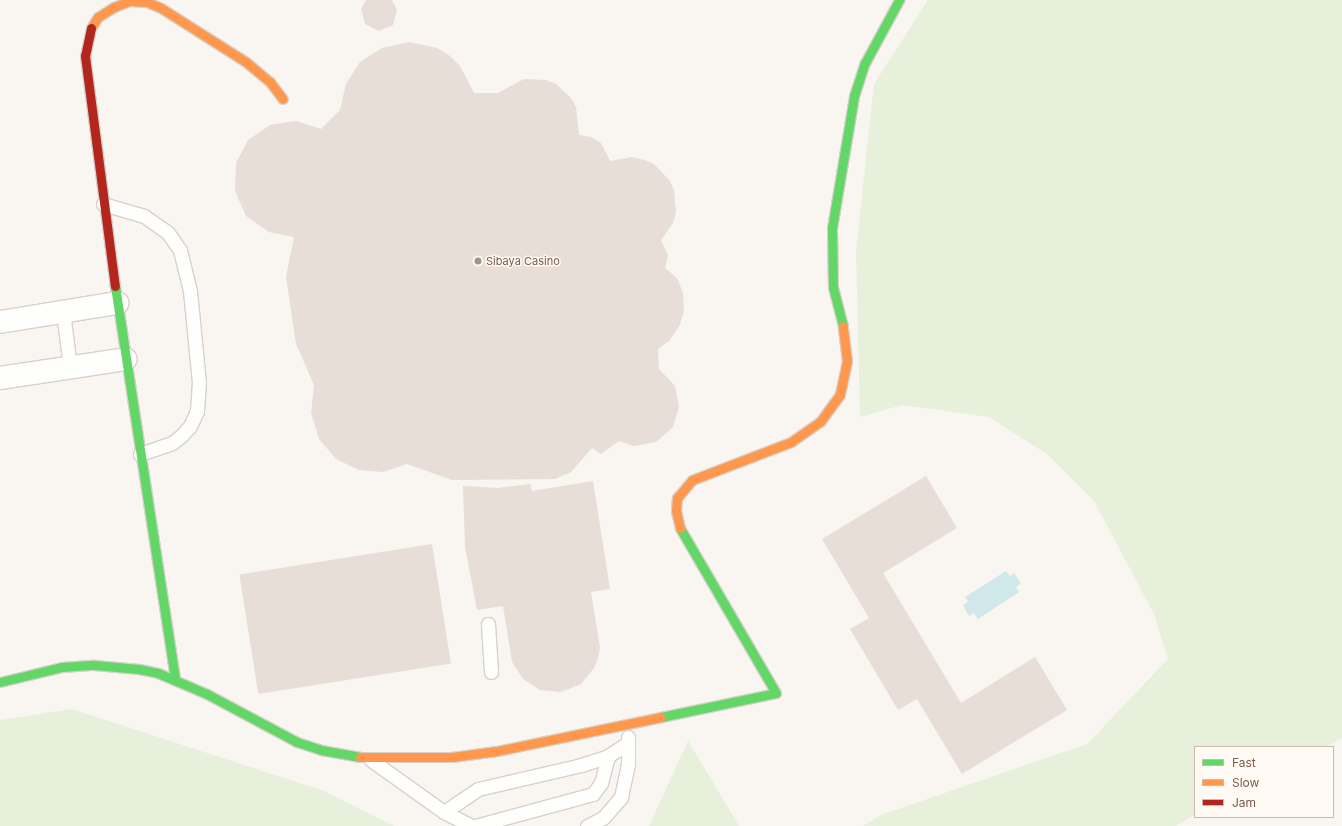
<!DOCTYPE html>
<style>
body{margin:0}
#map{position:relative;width:1342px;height:826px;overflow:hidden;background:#f9f5f0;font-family:Inter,sans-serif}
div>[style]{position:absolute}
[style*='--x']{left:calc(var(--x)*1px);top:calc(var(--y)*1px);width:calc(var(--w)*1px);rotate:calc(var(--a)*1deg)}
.green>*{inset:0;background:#e7f0db}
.water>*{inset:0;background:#d0e8ea}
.building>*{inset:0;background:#e6ded7;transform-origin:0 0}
.roads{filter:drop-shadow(1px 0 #d7d1cb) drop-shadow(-1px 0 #d7d1cb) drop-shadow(0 1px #d7d1cb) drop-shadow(0 -1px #d7d1cb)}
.lane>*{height:13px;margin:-6.5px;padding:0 6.5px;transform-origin:6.5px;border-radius:6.5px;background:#fefefd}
.street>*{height:22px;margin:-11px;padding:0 11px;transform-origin:11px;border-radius:11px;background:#fefefd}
.fast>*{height:9px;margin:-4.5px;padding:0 4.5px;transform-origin:4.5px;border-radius:4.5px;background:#63d668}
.slow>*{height:9px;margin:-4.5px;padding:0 4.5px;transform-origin:4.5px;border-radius:4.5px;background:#ff974d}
.jam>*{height:9px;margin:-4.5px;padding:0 4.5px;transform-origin:4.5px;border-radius:4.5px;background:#b3261e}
.dots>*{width:11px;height:11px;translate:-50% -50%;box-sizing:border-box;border:2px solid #fffaf3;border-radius:50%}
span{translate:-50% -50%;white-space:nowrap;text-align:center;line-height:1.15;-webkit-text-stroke:3px #fffaf3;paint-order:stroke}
.poi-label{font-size:11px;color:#7a5c4d}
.left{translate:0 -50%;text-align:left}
.legend{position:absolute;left:1194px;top:746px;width:140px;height:72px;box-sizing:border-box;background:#fffaf3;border:1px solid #cabbb1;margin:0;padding:5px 7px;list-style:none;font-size:12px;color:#7a5c4d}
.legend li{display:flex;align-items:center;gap:8px;height:20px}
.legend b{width:20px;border:1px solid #cabbb1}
</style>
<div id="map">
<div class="green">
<div style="clip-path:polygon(928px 0,1342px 0,1342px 738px,1325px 747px,1195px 747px,1195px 814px,1176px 826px,863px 826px,881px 815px,1087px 744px,1168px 659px,1154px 614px,1094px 501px,1047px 454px,989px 417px,902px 405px,860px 417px,856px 251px,874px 84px)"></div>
<div style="clip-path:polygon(72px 709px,324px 791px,394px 826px,0 826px,0 720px)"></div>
<div style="clip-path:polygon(688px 741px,739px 826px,649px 826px)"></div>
</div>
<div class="water">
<div style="clip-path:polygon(1006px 571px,1010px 576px,1014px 573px,1021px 583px,1016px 587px,1019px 592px,978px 619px,974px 613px,969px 616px,963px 605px,968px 602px,965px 597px)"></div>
</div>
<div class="building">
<div style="clip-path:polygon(366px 0,392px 0,397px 10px,393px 25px,379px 31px,365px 24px,361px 9px)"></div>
<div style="clip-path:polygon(409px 42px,437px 48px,450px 56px,460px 66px,474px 93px,498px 93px,524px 79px,546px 80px,556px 84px,571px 98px,576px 107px,579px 135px,591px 137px,601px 143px,610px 161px,632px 157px,644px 160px,654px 164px,670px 181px,674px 190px,676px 212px,673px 223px,661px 240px,668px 255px,665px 268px,677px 278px,683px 293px,684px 310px,680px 325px,669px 341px,658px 349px,659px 369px,675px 386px,679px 407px,673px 427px,656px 442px,634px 446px,619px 441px,601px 454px,592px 448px,571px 472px,555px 479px,452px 480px,407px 464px,383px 472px,359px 470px,336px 459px,319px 439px,311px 413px,314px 385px,296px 344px,286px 277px,294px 237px,269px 232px,246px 216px,235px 191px,236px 163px,248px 140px,270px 125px,296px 121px,321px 129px,340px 110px,346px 84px,360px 62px,382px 48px)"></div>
<div style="clip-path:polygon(926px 476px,957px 528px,883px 573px,961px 703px,1035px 657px,1067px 710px,962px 774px,917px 699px,898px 710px,850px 629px,869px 618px,822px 539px)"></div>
<div style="clip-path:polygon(593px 481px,610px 589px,591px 592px,600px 648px,598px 658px,594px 668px,581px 684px,561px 692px,540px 690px,523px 679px,512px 662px,503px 606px,477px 610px,465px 547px,463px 486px,497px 488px,530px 484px,532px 491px)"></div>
<div style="left:432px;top:544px;width:121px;height:195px;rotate:81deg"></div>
</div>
<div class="roads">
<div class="lane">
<div style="--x:103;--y:204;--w:43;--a:16.3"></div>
<div style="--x:144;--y:216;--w:29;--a:35"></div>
<div style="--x:168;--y:233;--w:21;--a:55"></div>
<div style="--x:180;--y:250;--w:42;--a:76.3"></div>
<div style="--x:190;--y:291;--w:91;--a:84.4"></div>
<div style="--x:199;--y:382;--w:29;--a:94"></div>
<div style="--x:197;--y:411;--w:17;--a:115"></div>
<div style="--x:190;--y:426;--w:12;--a:132"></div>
<div style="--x:182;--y:435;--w:13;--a:141"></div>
<div style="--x:172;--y:443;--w:34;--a:161"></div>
<div style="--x:63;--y:312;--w:55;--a:82.7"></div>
<div style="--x:488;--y:624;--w:48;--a:86.4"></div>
<div style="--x:371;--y:760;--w:90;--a:35.5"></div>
<div style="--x:444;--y:812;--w:30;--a:27"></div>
<div style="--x:444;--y:812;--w:41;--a:-34.1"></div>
<div style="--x:478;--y:789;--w:106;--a:-13.1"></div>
<div style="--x:581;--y:765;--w:28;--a:-18"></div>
<div style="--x:608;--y:756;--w:24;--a:-33"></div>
<div style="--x:475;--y:826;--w:122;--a:-15.2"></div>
<div style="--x:593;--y:794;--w:14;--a:-54"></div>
<div style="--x:601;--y:783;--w:28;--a:-75"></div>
<div style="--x:587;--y:826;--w:18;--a:-27"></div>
<div style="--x:603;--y:818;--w:28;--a:-49"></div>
<div style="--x:621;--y:797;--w:34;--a:-78"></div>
<div style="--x:628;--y:764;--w:27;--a:-90"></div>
</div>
<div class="street">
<div style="--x:0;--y:322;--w:119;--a:-9.2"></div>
<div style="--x:0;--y:378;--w:127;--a:-8.6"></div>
</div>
<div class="fast">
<div style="--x:115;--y:286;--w:399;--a:81.3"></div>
<div style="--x:843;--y:326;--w:40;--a:-104.4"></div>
<div style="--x:833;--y:287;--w:59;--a:-91"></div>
<div style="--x:832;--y:228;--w:134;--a:-80.5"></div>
<div style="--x:854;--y:96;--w:35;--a:-72"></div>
<div style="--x:865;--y:63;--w:72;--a:-61.6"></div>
<div style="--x:0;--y:682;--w:64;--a:-13.6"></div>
<div style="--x:62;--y:667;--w:32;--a:-4"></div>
<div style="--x:94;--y:665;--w:45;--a:5.1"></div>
<div style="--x:139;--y:669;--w:19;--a:12"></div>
<div style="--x:158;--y:673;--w:53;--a:23.2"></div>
<div style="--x:207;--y:694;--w:102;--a:28.1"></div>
<div style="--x:297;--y:742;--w:25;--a:18"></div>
<div style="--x:321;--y:750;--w:40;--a:10"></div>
<div style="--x:661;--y:717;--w:117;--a:-11.8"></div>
<div style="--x:776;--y:693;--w:191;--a:-120.2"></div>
</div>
<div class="slow">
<div style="--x:91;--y:28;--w:13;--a:-58"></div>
<div style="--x:98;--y:17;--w:19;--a:-32"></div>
<div style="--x:114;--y:7;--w:17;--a:-21"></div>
<div style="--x:130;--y:1;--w:17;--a:3"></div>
<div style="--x:147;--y:2;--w:15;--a:23"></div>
<div style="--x:161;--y:8;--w:101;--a:32.4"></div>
<div style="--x:246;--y:62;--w:31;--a:40"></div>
<div style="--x:270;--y:82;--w:21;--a:53"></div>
<div style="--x:680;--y:528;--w:17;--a:-103"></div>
<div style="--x:676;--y:511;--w:13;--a:-86"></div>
<div style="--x:677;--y:498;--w:23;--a:-50"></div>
<div style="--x:692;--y:480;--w:106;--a:-21"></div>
<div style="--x:791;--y:442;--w:35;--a:-35"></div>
<div style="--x:820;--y:422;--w:34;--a:-54"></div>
<div style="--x:840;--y:394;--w:34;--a:-78"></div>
<div style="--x:847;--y:361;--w:35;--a:-97"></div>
<div style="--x:360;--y:757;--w:92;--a:0"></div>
<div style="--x:452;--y:757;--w:45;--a:-7.6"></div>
<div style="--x:497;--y:751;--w:167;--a:-11.7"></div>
</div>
<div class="jam">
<div style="--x:91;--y:28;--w:29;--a:102"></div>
<div style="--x:85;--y:56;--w:232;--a:82.6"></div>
</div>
</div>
<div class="dots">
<div style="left:478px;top:261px;background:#a69286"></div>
</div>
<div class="poi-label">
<span class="left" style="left:486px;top:261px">Sibaya Casino</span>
</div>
<ul class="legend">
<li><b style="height:5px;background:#63d668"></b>Fast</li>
<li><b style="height:5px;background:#ff974d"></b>Slow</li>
<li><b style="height:5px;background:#b3261e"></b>Jam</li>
</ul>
</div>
